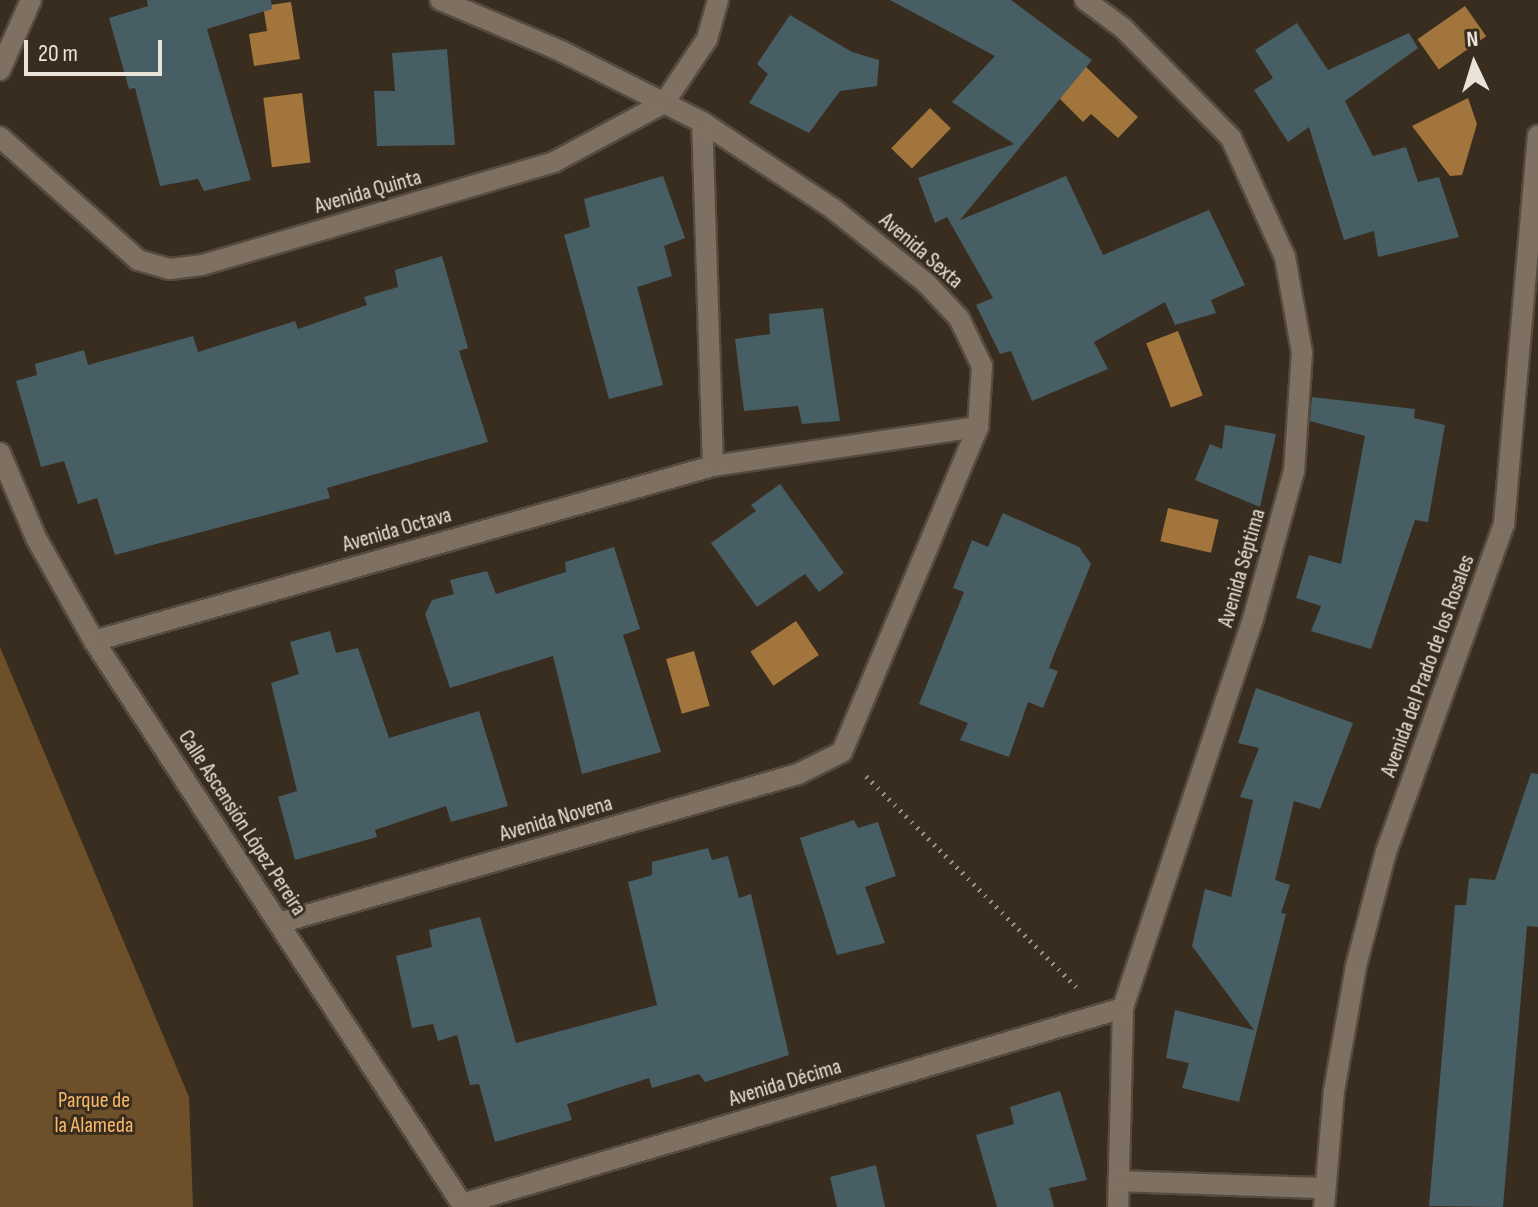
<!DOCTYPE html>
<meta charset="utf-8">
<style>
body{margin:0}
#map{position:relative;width:1538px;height:1207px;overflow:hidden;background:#392d1f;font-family:"Sofia Sans Condensed",sans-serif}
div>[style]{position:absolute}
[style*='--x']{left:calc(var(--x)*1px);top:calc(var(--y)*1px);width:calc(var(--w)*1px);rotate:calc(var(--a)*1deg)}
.green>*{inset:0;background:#6d502a}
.water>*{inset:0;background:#a1753c;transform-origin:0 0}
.building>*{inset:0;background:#485e65}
.path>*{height:5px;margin-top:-2.5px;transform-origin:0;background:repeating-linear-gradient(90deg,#968d81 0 2px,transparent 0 8px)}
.roads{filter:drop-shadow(2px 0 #554b3f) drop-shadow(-2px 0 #554b3f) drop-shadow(0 2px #554b3f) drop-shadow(0 -2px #554b3f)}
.pedestrian>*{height:20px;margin:-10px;padding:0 10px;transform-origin:10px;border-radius:10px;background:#7f7161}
.minor>*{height:20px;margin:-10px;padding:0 10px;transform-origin:10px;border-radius:10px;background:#7f7161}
span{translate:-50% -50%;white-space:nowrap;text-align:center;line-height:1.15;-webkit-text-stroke:6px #392d1f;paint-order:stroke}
.street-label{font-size:22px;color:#eae3da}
.park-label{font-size:22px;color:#f9b969}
.north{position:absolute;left:1434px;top:24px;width:80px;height:80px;-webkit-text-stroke:6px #392d1f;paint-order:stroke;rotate:356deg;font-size:22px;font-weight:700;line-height:32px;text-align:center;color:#eae3da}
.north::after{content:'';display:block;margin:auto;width:28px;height:36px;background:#eae3da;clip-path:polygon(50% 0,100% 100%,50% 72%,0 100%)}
.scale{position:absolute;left:24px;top:40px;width:138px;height:36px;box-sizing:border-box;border:4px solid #eae3da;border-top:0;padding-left:10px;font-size:24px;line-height:28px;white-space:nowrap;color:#eae3da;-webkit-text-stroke:6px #392d1f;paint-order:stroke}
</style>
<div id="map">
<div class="green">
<div style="clip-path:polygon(0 647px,189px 1097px,193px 1207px,0 1207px)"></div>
</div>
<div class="water">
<div style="clip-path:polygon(291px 2px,300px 59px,254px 66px,249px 34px,267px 31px,263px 6px)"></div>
<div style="left:1465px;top:6px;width:37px;height:58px;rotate:55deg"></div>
<div style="clip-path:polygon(1086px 67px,1138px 117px,1118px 138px,1091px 114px,1083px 122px,1057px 96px)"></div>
<div style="left:302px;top:93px;width:70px;height:39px;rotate:83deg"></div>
<div style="clip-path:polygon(1468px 98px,1477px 124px,1462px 175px,1450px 176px,1412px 126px)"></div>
<div style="left:930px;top:108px;width:29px;height:56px;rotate:44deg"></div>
<div style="left:1178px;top:331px;width:69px;height:34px;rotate:69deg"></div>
<div style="left:1168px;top:508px;width:52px;height:34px;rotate:13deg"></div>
<div style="left:796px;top:621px;width:41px;height:55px;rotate:56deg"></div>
<div style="left:694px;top:651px;width:57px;height:29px;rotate:74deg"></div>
</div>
<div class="building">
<div style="clip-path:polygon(147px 0,271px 0,272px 9px,207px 29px,251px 180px,204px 191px,198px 179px,160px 186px,135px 88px,129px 89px,109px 18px,148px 6px)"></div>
<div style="clip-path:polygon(890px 0,1011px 0,1092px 60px,960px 220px,1066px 176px,1103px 255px,1209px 210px,1245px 285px,1211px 300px,1216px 313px,1175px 325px,1165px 302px,1094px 342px,1108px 369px,1032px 401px,1011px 351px,1000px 354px,976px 305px,993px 298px,947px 217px,935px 223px,918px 178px,1014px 144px,952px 102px,995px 56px)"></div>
<div style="clip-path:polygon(790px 15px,852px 52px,879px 60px,877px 86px,840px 91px,809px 133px,749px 103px,768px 74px,757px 64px)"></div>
<div style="clip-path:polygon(1297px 23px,1328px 70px,1409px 33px,1418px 48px,1345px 101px,1373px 156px,1406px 147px,1418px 182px,1439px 177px,1459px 237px,1378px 257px,1374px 231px,1344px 240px,1309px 127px,1288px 142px,1254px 90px,1273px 78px,1255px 50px)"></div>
<div style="clip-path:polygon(447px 49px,455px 145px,377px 146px,374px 91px,395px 91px,392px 53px)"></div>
<div style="clip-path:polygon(663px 176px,685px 238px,664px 246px,672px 276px,637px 287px,663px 385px,609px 399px,564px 235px,590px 227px,584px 199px)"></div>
<div style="clip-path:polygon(442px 256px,468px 348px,459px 351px,488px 442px,327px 488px,330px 498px,115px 555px,97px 498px,78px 504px,64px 461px,41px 467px,16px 381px,37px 375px,35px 364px,84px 350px,88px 365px,193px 336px,198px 352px,295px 321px,298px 329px,367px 305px,364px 297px,398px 287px,395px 270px)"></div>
<div style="clip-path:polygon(823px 308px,840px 421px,802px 424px,798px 406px,744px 411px,735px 339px,770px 334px,769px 314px)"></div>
<div style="clip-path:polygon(1312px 397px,1415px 409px,1414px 418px,1445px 425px,1428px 522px,1415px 520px,1371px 649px,1311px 631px,1321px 606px,1296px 598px,1309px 555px,1341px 564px,1365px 436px,1310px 421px)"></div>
<div style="clip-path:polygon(1225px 425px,1276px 434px,1260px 507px,1195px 480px,1210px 444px,1222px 449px)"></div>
<div style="clip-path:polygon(780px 484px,844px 573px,819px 592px,805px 574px,757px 607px,711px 543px,756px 511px,751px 505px)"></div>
<div style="clip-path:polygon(1003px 513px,1079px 547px,1091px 564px,1053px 657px,1049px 668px,1058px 671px,1043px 708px,1028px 702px,1009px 757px,960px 740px,968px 723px,919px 704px,964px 592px,953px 588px,972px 540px,988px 547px)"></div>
<div style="clip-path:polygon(614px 547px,640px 629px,623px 635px,661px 752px,582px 774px,553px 656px,450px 688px,425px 614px,432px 600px,454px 594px,450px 580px,487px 571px,496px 594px,566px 572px,565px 562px)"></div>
<div style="clip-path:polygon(330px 631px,336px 653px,358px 648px,389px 738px,479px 711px,508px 806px,451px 822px,446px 806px,375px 830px,377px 837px,295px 860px,278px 797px,297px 791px,271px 683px,299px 674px,290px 642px)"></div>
<div style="clip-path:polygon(1256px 688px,1353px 723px,1320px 809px,1294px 801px,1275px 880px,1290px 885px,1281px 913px,1286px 914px,1239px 1102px,1182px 1088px,1189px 1063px,1166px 1058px,1175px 1010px,1254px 1030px,1192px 946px,1205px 889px,1231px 897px,1253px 800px,1240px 797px,1259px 748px,1238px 743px)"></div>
<div style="clip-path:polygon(1531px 773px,1538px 774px,1538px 927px,1527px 926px,1503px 1207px,1429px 1206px,1455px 905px,1466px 905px,1469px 878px,1495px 880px)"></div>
<div style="clip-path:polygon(854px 820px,858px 828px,878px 822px,896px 876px,865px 887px,885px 943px,837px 955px,800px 838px)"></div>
<div style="clip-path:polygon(708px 848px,712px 860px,728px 856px,739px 898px,751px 894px,789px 1055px,705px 1082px,699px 1074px,652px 1088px,649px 1078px,567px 1104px,572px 1120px,495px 1142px,479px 1084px,470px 1085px,457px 1035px,438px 1041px,433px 1024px,412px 1028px,396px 956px,432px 947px,429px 930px,480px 917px,516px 1043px,657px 1005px,628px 882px,652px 875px,652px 862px)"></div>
<div style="clip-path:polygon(1060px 1091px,1087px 1180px,1049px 1188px,1054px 1207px,997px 1207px,976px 1135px,1014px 1124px,1010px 1107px)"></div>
<div style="clip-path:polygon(876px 1165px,885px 1207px,837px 1207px,830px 1177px)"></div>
</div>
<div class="path">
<div style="--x:866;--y:776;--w:298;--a:45.1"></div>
</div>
<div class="roads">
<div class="pedestrian">
<div style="--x:713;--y:466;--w:268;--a:-8.4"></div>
</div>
<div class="minor">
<div style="--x:1085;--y:0;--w:47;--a:36.4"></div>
<div style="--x:1123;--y:28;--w:154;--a:45.5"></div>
<div style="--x:1231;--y:138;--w:131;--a:65.6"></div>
<div style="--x:1285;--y:257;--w:97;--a:79.9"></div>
<div style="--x:1302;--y:352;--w:119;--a:93.8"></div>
<div style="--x:1294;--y:471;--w:154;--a:105.5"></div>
<div style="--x:1253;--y:619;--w:410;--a:108.5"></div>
<div style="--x:1123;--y:1008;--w:199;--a:91.4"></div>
<div style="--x:0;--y:70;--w:77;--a:-66.1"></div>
<div style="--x:0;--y:137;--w:185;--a:41.7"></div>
<div style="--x:138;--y:260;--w:33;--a:16"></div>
<div style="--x:170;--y:269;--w:32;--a:-7"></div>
<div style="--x:202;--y:265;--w:367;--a:-16.3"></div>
<div style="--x:554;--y:162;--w:125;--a:-28.2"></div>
<div style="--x:664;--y:103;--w:77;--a:-56.1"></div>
<div style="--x:707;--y:39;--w:41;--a:-74.2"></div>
<div style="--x:0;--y:453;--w:92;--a:67"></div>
<div style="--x:36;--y:538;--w:118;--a:60.6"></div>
<div style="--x:94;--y:641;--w:676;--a:56.83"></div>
<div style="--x:94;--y:641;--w:643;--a:-15.79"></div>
<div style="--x:713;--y:466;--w:344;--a:-91.8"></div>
<div style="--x:279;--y:923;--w:540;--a:-16.02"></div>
<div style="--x:798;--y:774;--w:49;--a:-26.6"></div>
<div style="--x:842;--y:752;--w:352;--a:-67.3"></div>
<div style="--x:978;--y:427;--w:61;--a:-86.2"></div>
<div style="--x:982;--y:366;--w:53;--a:-115.6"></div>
<div style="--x:959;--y:318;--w:48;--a:-133.3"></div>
<div style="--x:926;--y:283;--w:120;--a:-141.4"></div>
<div style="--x:832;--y:208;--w:156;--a:-146.5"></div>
<div style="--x:702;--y:122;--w:158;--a:-153.3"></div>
<div style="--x:561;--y:51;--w:131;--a:-157.1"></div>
<div style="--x:1119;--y:1181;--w:205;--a:2"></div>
<div style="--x:462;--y:1204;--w:689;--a:-16.52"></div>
<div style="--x:1324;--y:1207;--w:116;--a:-85.1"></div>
<div style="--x:1334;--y:1091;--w:127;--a:-80"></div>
<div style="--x:1356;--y:966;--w:118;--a:-75.3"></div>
<div style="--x:1386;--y:852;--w:349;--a:-70.2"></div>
<div style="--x:1504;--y:524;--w:390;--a:-85"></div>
</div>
</div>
<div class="street-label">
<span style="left:368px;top:192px;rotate:-16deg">Avenida Quinta</span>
<span style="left:921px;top:251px;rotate:41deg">Avenida Sexta</span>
<span style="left:397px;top:530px;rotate:-16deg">Avenida Octava</span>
<span style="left:1242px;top:568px;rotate:-74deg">Avenida Séptima</span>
<span style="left:1428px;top:666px;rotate:-70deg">Avenida del Prado de los Rosales</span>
<span style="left:556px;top:819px;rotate:-16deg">Avenida Novena</span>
<span style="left:242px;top:823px;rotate:57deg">Calle Ascensión López Pereira</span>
<span style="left:785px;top:1083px;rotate:-17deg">Avenida Décima</span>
</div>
<div class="park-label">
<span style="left:94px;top:1113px">Parque de<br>la Alameda</span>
</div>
<div class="north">N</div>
<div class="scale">20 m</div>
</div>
